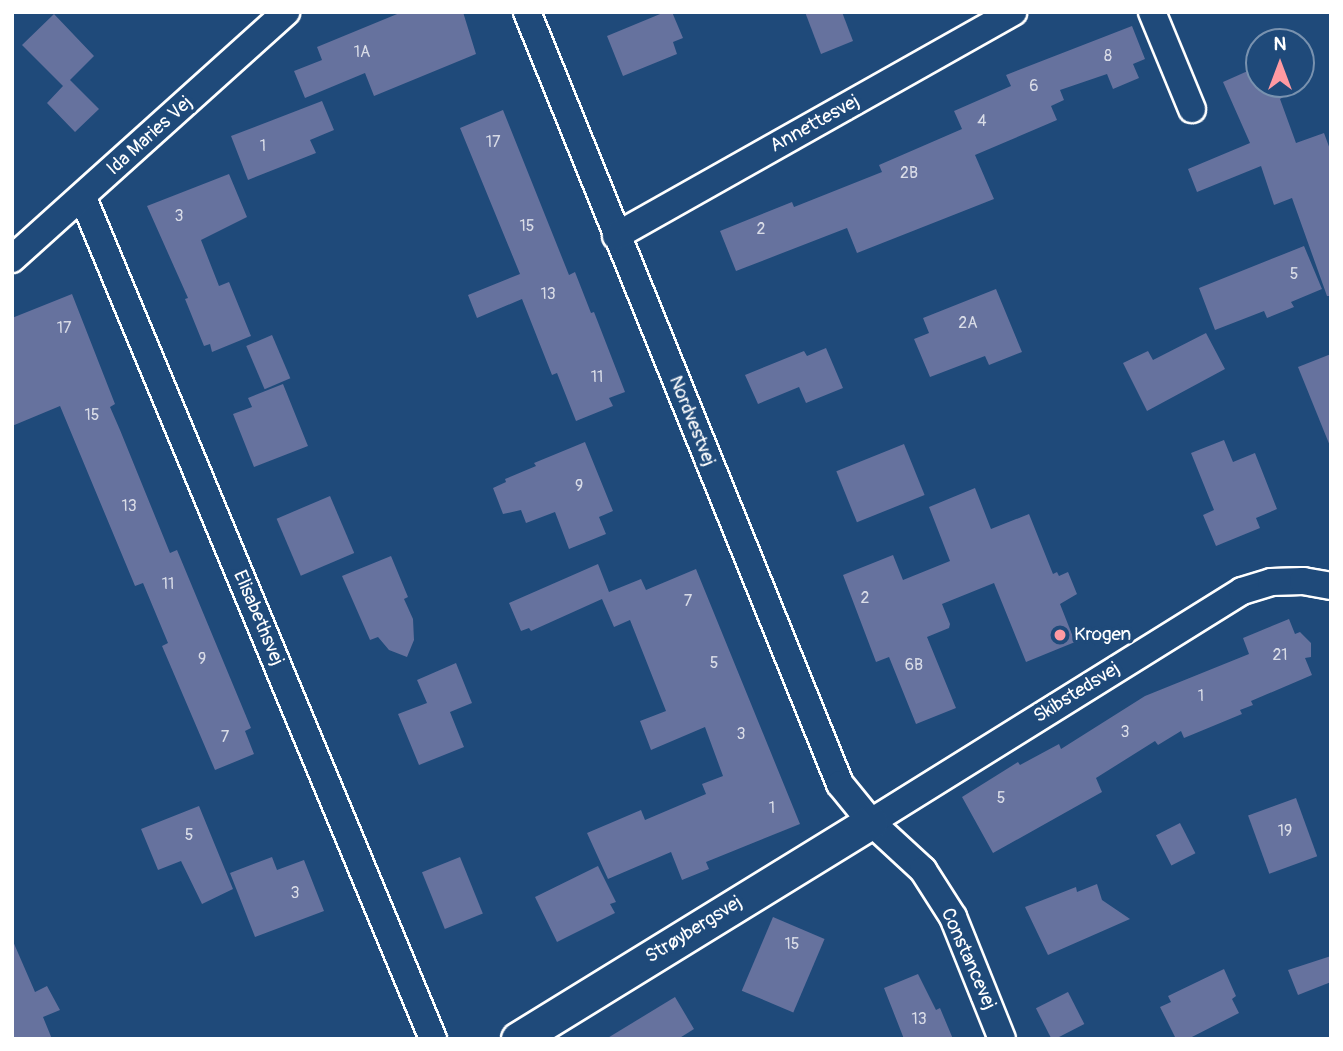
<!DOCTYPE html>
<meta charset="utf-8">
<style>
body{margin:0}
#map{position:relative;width:1343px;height:1051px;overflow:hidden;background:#1f4a7a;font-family:Pangolin,sans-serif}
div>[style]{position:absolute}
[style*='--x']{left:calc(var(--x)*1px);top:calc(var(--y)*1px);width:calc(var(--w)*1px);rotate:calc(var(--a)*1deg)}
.building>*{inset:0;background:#66729e;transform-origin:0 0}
.roads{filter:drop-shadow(2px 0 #fff) drop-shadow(-2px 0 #fff) drop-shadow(0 2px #fff) drop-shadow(0 -2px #fff)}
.minor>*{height:26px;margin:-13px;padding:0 13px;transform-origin:13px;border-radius:13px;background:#1f4a7a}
.tertiary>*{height:33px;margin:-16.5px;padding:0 16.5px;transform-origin:16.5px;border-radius:16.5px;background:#1f4a7a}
.dots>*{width:19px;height:19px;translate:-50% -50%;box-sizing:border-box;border:4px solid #1f4a7a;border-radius:50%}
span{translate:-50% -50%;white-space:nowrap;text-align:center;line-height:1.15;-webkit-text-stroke:7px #1f4a7a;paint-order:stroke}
.number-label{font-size:16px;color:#d9dce7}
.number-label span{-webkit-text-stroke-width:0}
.street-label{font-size:19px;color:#fff}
.poi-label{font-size:19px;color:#fff}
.left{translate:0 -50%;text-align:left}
.frame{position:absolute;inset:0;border:14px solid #fff;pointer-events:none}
.north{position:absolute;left:1245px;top:28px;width:70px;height:70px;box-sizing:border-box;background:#1f4a7a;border:2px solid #7992af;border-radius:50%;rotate:0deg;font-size:19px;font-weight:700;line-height:28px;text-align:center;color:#fff}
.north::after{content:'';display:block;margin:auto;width:24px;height:32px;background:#ff9aa2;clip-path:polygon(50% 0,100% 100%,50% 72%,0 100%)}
</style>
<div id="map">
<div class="building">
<div style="clip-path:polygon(402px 12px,463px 12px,476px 54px,374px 96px,365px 73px,305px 98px,294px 71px,322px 60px,317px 47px)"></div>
<div style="clip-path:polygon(665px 12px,672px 12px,683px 38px,673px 42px,677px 54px,623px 76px,607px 36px)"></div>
<div style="clip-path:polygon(805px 12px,842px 12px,853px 41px,821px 54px)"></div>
<div style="clip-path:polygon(54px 14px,94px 56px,70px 80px,99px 109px,75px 132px,47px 103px,63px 86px,22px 45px)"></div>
<div style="clip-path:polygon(1132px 26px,1145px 59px,1133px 64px,1139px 78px,1113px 89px,1107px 74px,1060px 90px,1064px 100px,1051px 106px,1057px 120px,975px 155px,994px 199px,857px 253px,847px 228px,736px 271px,720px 231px,792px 202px,794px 207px,882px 172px,879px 165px,962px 129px,954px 111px,1011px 86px,1006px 75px)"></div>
<div style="clip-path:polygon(1259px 66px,1259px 84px,1280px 84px,1285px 96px,1280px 99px,1296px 143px,1324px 133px,1331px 152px,1331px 296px,1327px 296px,1292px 198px,1274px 205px,1261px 166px,1197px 192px,1188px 169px,1250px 143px,1223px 82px)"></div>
<div style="clip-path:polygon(322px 101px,334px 130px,310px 140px,316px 153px,248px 180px,231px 136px)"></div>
<div style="clip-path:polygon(503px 110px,569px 275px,575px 272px,591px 313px,594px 312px,625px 392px,609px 398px,613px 406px,576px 421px,557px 373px,552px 375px,522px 299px,477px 318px,468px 295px,520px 274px,460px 128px)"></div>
<div style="clip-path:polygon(229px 174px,247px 217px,201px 240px,219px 286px,229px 282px,251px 336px,212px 352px,210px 344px,204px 346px,185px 299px,188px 298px,147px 206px)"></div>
<div style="clip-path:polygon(1304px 246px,1322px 289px,1291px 302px,1294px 307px,1267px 318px,1264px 311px,1215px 330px,1199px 288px)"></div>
<div style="clip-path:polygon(996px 289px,1022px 352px,989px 365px,985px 356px,930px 377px,914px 339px,929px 333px,923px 318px)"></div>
<div style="clip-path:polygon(72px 294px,115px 404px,110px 407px,120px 430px,170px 553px,177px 550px,251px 728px,245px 731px,254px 754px,215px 770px,162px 646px,168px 643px,143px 583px,135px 586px,60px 406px,12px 426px,12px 318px)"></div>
<div style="clip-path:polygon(1206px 333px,1225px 369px,1147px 411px,1123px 363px,1148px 351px,1153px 360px)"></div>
<div style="left:272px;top:335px;width:47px;height:28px;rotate:67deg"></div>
<div style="clip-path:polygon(826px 348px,843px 388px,806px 403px,799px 387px,758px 404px,745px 375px,804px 351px,807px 356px)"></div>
<div style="clip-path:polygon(1331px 354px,1331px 446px,1330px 446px,1298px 367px)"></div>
<div style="clip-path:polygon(283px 384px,308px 446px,254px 467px,233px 414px,252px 407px,248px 398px)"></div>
<div style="clip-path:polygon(1224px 440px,1233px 462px,1255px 453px,1277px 509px,1256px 518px,1260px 528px,1216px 546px,1203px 515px,1214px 510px,1191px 453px)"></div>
<div style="clip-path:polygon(585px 442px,613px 511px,599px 517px,606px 534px,569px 549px,555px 512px,526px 523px,521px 510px,503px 514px,493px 488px,506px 482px,505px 479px,536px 466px,534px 463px)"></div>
<div style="left:904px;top:444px;width:55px;height:73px;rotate:68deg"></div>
<div style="clip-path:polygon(975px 488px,991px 529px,1029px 514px,1053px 574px,1057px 572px,1059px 576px,1068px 572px,1077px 594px,1060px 604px,1075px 642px,1026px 662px,994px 583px,942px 604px,950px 624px,949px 628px,927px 637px,956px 708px,916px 724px,889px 657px,876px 662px,843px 575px,893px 555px,903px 580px,950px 561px,929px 507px)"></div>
<div style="left:330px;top:496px;width:62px;height:58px;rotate:67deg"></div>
<div style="clip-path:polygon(391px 556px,408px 597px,404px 599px,413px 619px,414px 640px,407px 657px,389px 650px,378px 637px,370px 640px,342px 576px)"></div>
<div style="clip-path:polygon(598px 564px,609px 592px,641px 579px,646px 590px,696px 569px,800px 824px,706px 862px,709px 869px,682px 880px,671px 852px,608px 879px,587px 833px,641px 810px,645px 820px,706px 794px,702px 784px,723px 776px,705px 727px,651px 750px,640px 721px,666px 711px,630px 620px,614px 627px,602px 599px,531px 631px,529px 628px,521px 631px,509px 603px)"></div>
<div style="clip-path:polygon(1289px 619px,1295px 634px,1300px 632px,1311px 643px,1311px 657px,1305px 658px,1312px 675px,1251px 701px,1253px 705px,1240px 710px,1242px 714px,1184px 738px,1181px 731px,1158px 745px,1155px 741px,1096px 778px,1102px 792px,993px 853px,962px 797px,1018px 762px,1020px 765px,1059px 744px,1061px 749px,1145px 696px,1249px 654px,1243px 638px)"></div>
<div style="clip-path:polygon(456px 663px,472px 703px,450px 712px,464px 747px,419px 765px,398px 714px,427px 703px,417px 680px)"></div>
<div style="left:1296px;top:798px;width:62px;height:51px;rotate:70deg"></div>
<div style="clip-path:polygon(199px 806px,233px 889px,202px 904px,181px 861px,158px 870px,141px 829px)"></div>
<div style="left:1180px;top:823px;width:34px;height:27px;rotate:63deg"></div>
<div style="clip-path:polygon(272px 857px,277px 870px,304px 860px,324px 911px,255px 937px,230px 873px)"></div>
<div style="left:460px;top:857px;width:61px;height:41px;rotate:68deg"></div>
<div style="clip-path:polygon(598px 866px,616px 902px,610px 904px,615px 913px,557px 942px,535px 897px)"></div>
<div style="clip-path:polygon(1097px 884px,1102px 900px,1130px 919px,1048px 955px,1025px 907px,1076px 887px,1077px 892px)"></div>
<div style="left:773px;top:917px;width:56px;height:80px;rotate:23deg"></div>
<div style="clip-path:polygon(12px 939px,35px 992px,47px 986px,60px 1010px,43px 1017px,52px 1039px,12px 1039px)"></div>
<div style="clip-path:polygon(1331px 956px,1331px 982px,1298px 995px,1288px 970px)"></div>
<div style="clip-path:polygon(1224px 969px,1236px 996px,1232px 999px,1239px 1013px,1188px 1039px,1176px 1039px,1160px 1007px,1171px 1002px,1168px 996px)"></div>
<div style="clip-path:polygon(918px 974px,936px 1010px,940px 1008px,953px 1039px,904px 1039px,884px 988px)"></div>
<div style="left:1068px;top:992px;width:36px;height:36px;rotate:63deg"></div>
<div style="clip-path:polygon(675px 997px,694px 1029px,678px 1039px,606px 1039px)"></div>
</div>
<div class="roads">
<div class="minor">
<div style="--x:527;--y:12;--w:833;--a:67.93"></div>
<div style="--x:840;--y:784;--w:49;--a:50.8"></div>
<div style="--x:871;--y:822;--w:71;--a:42.7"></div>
<div style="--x:923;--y:870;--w:56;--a:57.4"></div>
<div style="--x:953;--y:917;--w:131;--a:68.1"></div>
<div style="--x:1152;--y:12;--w:105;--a:67.6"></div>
<div style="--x:83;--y:198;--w:911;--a:67.4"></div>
<div style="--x:616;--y:236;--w:456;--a:-29.4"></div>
<div style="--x:12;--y:259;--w:369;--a:-42"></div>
<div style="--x:871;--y:822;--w:437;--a:-31.9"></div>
<div style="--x:1242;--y:591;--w:30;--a:-17"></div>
<div style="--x:1271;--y:582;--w:32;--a:-2"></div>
<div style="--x:1303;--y:581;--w:28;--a:10"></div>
</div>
<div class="tertiary">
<div style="--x:518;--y:1039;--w:414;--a:-31.6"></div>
</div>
</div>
<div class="dots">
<div style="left:1060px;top:635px;background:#ff9aa2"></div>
</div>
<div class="number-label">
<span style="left:362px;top:52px">1A</span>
<span style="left:1108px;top:56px">8</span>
<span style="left:1034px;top:86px">6</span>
<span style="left:982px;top:121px">4</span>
<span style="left:493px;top:142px">17</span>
<span style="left:263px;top:146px">1</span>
<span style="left:909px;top:173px">2B</span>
<span style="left:179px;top:216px">3</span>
<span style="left:527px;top:226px">15</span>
<span style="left:761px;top:229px">2</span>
<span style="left:1294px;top:274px">5</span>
<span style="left:548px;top:294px">13</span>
<span style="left:968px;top:323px">2A</span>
<span style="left:64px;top:328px">17</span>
<span style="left:597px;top:377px">11</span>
<span style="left:92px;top:415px">15</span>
<span style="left:579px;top:486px">9</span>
<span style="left:129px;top:506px">13</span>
<span style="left:168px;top:584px">11</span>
<span style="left:865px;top:598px">2</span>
<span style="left:688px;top:601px">7</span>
<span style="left:1280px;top:655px">21</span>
<span style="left:202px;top:659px">9</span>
<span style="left:714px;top:663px">5</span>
<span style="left:914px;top:665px">6B</span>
<span style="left:1201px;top:696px">1</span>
<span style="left:1125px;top:732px">3</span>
<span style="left:741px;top:734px">3</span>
<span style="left:225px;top:737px">7</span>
<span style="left:1001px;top:798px">5</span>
<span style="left:772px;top:808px">1</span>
<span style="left:1285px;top:831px">19</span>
<span style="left:189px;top:835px">5</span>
<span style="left:295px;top:893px">3</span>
<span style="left:792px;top:944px">15</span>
<span style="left:919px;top:1019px">13</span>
</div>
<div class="street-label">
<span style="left:815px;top:124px;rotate:-29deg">Annettesvej</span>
<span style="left:150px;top:136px;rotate:-42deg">Ida Maries Vej</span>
<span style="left:692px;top:421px;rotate:68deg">Nordvestvej</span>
<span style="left:258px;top:618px;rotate:67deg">Elisabethsvej</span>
<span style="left:1077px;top:693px;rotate:-32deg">Skibstedsvej</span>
<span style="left:694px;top:930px;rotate:-32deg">Strøybergsvej</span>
<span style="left:968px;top:959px;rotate:66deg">Constancevej</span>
</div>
<div class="poi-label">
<span class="left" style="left:1074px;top:635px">Krogen</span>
</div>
<div class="frame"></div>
<div class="north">N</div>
</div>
